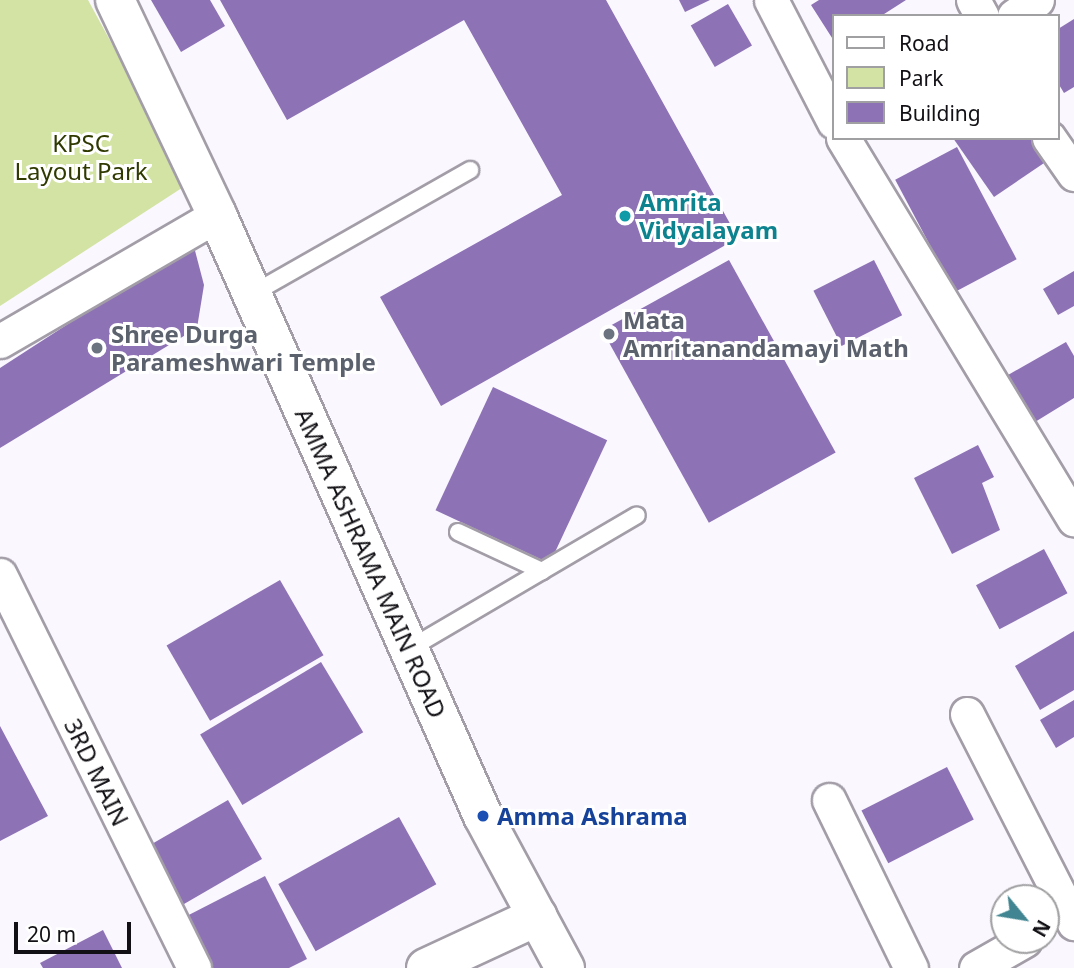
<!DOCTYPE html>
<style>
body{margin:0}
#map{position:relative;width:1074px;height:968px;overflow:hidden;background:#faf7fe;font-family:"Noto Sans",sans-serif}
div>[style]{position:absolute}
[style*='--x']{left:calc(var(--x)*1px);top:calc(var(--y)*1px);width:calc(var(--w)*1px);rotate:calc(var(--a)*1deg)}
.green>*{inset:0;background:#d2e3a3}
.building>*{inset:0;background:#8d72b5;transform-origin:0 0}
.roads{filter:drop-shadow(2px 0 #a29da7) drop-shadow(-2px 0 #a29da7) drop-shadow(0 2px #a29da7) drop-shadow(0 -2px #a29da7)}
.lane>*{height:16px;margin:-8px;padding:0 8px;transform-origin:8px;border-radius:8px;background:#fff}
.street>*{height:33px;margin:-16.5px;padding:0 16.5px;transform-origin:16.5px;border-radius:16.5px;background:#fff}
.secondary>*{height:38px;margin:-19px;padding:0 19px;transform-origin:19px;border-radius:19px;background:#fff}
.dots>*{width:19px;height:19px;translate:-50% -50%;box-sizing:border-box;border:4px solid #fff;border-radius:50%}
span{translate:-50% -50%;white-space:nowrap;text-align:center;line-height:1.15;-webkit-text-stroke:6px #fff;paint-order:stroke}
.park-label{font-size:24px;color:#2f3900}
.culture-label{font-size:24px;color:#0d838f;font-weight:700}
.left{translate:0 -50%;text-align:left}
.worship-label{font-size:24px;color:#5b616d;font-weight:700}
.street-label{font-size:24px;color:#121014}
.transit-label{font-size:24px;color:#164399;font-weight:700}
.legend{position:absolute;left:832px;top:14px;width:228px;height:126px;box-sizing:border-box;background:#fff;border:2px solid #a09fa1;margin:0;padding:9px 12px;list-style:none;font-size:21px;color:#121014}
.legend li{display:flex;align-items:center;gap:14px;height:35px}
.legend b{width:35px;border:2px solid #a09fa1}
.north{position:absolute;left:990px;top:884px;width:70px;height:70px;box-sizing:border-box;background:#fff;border:2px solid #a09fa1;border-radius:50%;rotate:120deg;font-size:19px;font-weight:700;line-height:28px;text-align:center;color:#121014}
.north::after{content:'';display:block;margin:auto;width:24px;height:32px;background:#408591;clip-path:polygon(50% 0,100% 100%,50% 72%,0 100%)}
.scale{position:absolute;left:14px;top:922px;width:117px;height:32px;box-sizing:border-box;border:4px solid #121014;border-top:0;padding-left:9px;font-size:21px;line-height:24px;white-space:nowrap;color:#121014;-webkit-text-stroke:5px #fff;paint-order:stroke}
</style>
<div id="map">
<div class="green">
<div style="clip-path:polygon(0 0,88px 0,188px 184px,0 306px)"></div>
</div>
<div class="building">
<div style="clip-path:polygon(151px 0,210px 0,225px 26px,181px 52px)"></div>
<div style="clip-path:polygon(220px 0,606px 0,738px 238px,441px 406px,380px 297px,562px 195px,464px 20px,287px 120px)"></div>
<div style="clip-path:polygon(679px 0,710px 0,685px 12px)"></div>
<div style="clip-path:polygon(819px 0,906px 0,881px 16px,834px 16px,834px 41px,811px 5px)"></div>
<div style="left:728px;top:4px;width:48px;height:43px;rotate:60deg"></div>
<div style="clip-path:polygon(1074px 19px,1074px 87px,1064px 93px,1058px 83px,1058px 29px)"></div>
<div style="clip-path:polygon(953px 138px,1031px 138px,1047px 161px,994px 197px)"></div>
<div style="left:957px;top:147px;width:127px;height:70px;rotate:62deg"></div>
<div style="clip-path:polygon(193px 243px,204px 285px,197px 328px,0 448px,0 368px)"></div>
<div style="left:729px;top:260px;width:220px;height:145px;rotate:61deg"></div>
<div style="left:874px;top:260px;width:62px;height:68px;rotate:63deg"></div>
<div style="clip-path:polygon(1074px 271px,1074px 306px,1058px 315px,1043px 289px)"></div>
<div style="clip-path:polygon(1066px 342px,1074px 356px,1074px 398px,1035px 422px,1008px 375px)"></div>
<div style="left:493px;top:387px;width:126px;height:136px;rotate:25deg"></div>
<div style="clip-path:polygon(978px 445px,994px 477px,982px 483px,1000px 530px,952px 554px,914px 478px)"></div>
<div style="left:1044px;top:549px;width:50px;height:77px;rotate:62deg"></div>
<div style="left:280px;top:580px;width:87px;height:131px;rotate:60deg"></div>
<div style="clip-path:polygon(1074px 631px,1074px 690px,1040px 710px,1015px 666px)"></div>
<div style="left:321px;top:662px;width:82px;height:141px;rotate:59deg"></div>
<div style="clip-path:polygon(1074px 700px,1074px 737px,1056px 748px,1040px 720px)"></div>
<div style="clip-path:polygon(0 726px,48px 816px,0 841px)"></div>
<div style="left:947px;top:767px;width:59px;height:96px;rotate:63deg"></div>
<div style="left:228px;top:800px;width:68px;height:92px;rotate:60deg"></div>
<div style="left:399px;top:817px;width:77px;height:138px;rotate:61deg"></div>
<div style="clip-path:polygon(265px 876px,307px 959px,289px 968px,203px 968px,179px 920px)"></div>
<div style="clip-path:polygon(103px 930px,122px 968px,43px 968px,40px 963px)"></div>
</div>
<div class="roads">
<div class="lane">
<div style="--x:252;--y:294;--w:251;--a:-29.6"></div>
<div style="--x:458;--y:532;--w:93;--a:24.9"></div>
<div style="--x:409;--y:649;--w:264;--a:-30.4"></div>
</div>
<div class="street">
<div style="--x:771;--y:0;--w:137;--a:62.7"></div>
<div style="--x:973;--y:0;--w:18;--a:61"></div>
<div style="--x:1014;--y:16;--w:28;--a:-35"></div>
<div style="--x:843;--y:138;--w:446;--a:58.8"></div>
<div style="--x:1049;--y:138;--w:44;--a:55.2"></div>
<div style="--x:0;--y:341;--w:251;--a:-30.1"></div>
<div style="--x:0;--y:575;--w:438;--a:63.7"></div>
<div style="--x:967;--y:714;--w:235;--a:62.9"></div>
<div style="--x:829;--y:800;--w:187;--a:64"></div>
<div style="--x:976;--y:968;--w:56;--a:-29.7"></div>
</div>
<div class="secondary">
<div style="--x:115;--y:0;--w:238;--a:64.6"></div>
<div style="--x:217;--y:215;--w:657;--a:66.13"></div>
<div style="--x:483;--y:816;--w:173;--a:61.7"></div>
<div style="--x:426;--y:968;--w:123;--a:-24.9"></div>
</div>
</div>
<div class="dots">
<div style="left:625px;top:216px;background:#0f9aa8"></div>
<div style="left:609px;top:334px;background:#6b7280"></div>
<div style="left:97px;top:348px;background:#6b7280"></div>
<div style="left:483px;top:816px;background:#1a4fb4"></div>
</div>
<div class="park-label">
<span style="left:81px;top:157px">KPSC<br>Layout Park</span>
</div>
<div class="culture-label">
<span class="left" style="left:639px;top:216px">Amrita<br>Vidyalayam</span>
</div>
<div class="worship-label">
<span class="left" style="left:623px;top:334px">Mata<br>Amritanandamayi Math</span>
<span class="left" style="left:111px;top:348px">Shree Durga<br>Parameshwari Temple</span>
</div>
<div class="street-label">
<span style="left:371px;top:563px;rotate:66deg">AMMA ASHRAMA MAIN ROAD</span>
<span style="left:97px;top:772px;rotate:64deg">3RD MAIN</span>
</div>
<div class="transit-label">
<span class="left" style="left:497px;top:816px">Amma Ashrama</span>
</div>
<ul class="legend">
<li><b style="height:9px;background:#fff"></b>Road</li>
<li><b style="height:19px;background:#d2e3a3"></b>Park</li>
<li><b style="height:19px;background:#8d72b5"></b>Building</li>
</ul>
<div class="north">N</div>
<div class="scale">20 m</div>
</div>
